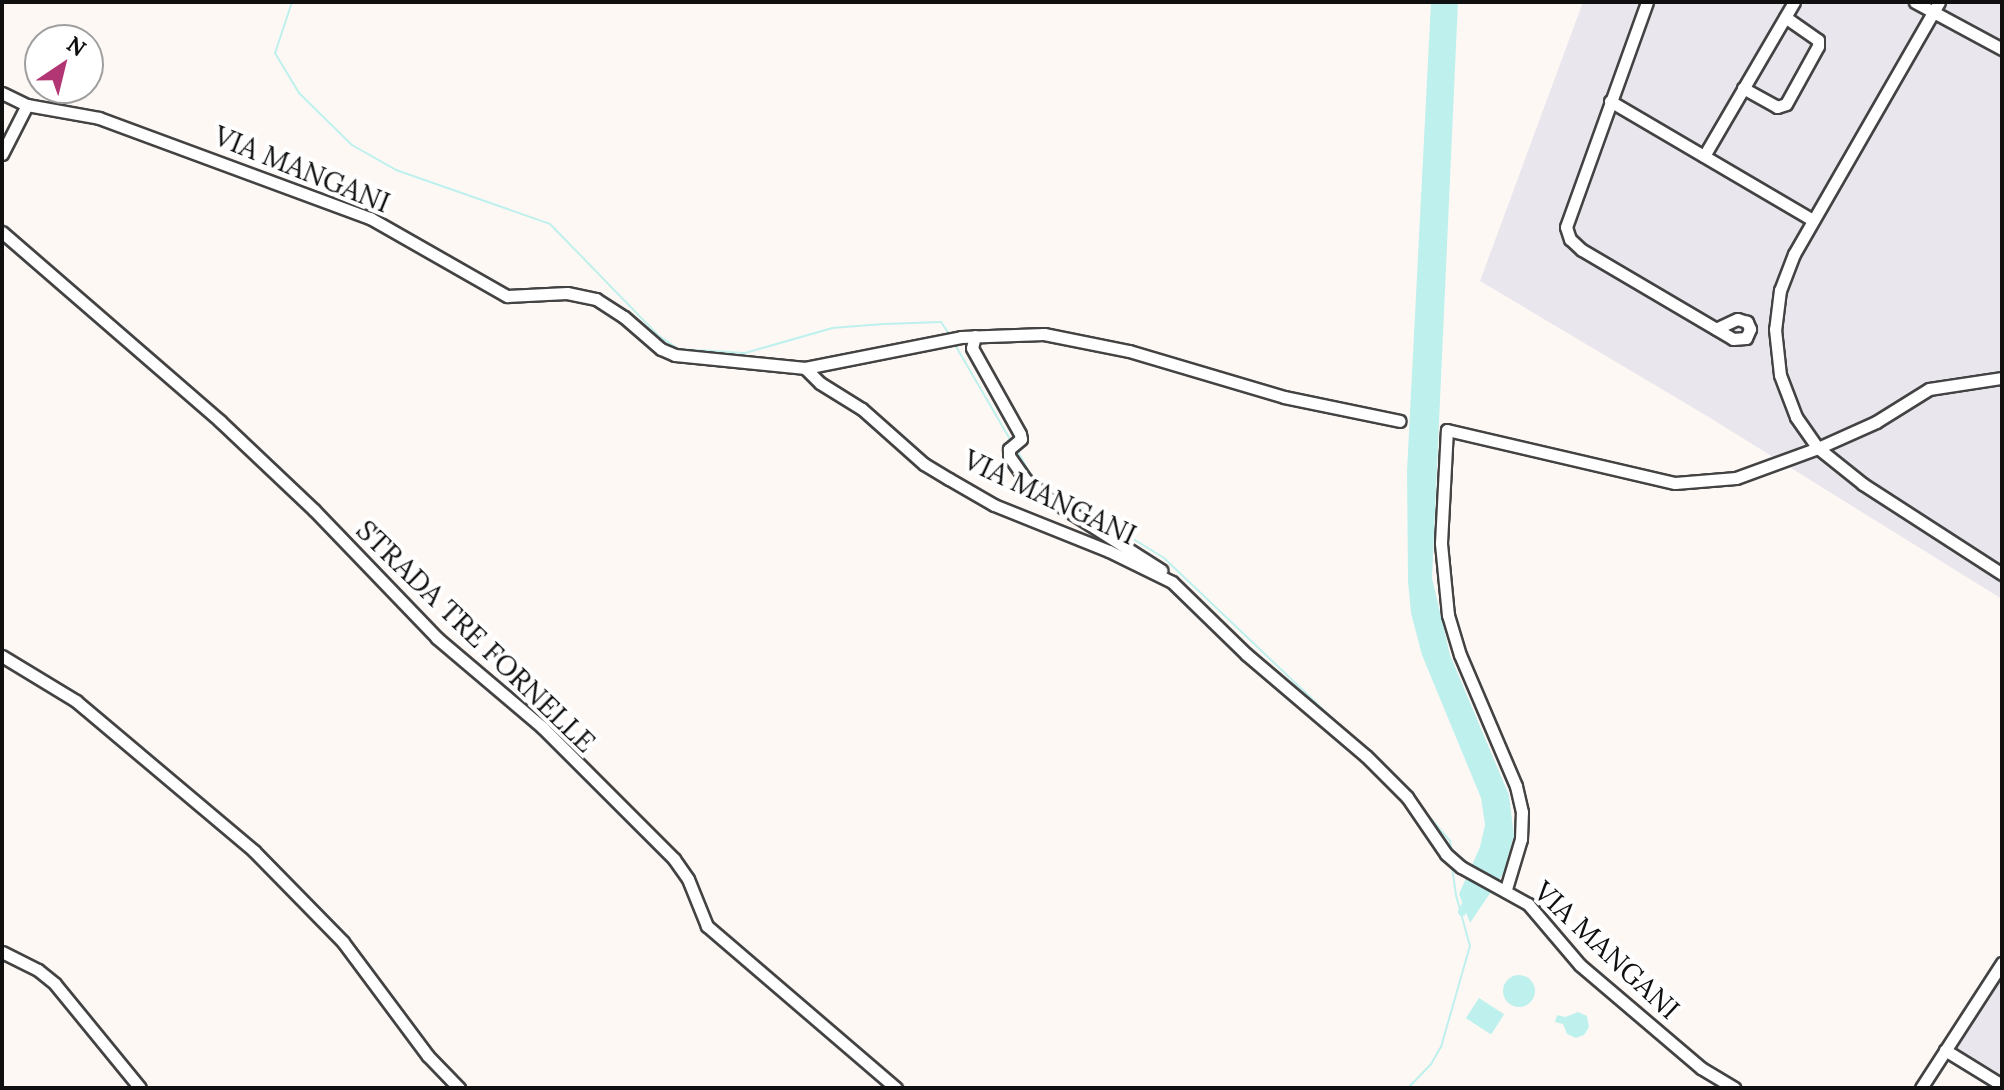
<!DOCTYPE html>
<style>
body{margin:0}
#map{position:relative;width:2004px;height:1090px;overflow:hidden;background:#fef8f5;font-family:Lora,serif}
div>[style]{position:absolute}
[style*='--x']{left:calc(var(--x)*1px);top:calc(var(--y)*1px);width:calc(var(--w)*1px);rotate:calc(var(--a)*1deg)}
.industrial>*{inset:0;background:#e9e6ee}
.water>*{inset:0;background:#bef1ed;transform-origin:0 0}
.round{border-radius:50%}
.stream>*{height:2px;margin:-1px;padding:0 1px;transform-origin:1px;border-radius:1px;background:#bef1ed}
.canal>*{height:8px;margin:-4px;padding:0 4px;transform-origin:4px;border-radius:4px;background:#bef1ed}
.roads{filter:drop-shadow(2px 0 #434343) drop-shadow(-2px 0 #434343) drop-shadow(0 2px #434343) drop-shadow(0 -2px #434343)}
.minor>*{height:11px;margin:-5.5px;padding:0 5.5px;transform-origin:5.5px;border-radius:5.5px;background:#fff}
span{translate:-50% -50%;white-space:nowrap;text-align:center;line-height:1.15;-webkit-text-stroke:8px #fff;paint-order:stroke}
.street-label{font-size:28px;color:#101010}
.frame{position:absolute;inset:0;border:4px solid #101010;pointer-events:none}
.north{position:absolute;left:24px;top:24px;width:80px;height:80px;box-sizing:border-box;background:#fff;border:2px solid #9f9f9f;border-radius:50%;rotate:35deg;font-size:22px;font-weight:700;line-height:32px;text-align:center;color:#101010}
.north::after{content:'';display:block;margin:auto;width:28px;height:36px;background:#b33674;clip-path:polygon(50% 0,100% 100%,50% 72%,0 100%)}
</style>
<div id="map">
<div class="industrial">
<div style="clip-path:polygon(1583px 2px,2002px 2px,2002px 599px,1707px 416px,1480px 281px)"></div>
<div style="clip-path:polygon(2002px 977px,2002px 1075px,1956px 1048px)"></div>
</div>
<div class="water">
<div style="clip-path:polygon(1431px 2px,1458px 2px,1432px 578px,1450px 655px,1509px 795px,1514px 836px,1503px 874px,1470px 923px,1459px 894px,1480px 847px,1485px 825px,1481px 798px,1422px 655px,1411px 613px,1408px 581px,1407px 471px)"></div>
<div class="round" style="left:1503px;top:975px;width:32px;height:32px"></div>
<div style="left:1479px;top:998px;width:30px;height:24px;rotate:33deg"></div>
<div style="clip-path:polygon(1578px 1012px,1587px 1016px,1589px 1027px,1584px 1035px,1576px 1038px,1567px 1034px,1563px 1024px,1555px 1022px,1557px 1015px,1565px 1017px)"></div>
</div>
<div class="stream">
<div style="--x:292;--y:2;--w:54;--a:108.4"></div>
<div style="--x:275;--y:53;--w:47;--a:59"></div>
<div style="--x:299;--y:93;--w:74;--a:44.5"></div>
<div style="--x:352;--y:145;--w:51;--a:29.6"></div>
<div style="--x:396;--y:170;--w:163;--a:19.3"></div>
<div style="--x:550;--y:224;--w:156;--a:45.8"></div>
<div style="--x:659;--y:336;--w:23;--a:34"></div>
<div style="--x:678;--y:349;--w:67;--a:3.4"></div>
<div style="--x:745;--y:353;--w:91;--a:-16"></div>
<div style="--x:832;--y:328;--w:52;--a:-4.4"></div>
<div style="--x:884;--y:324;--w:57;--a:-2"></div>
<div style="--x:941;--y:322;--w:14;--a:56"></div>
<div style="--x:954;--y:343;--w:113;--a:59.8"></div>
<div style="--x:1017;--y:450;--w:31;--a:61"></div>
<div style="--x:1032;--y:477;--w:155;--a:31.5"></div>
<div style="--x:1164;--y:558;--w:264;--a:43.6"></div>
<div style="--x:1366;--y:749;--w:54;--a:45"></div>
<div style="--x:1416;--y:801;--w:52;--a:49.6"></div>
<div style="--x:1450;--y:841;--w:12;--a:81"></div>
<div style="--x:1408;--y:1088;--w:33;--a:-46"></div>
<div style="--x:1431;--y:1064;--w:20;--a:-60"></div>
<div style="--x:1441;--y:1047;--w:105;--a:-74"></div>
<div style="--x:1470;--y:946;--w:53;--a:-105.4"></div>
<div style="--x:1456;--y:895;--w:27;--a:-98"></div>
</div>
<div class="canal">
<div style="--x:1462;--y:912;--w:17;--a:-62"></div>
</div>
<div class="roads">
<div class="minor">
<div style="--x:1647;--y:2;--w:239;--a:109.8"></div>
<div style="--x:1566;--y:227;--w:13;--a:72"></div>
<div style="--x:1570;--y:239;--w:16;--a:43"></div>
<div style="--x:1582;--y:250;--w:175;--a:30.5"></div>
<div style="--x:1733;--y:339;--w:13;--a:-4"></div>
<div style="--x:1746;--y:338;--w:10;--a:-66"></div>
<div style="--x:1750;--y:329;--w:8;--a:-113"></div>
<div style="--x:1747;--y:322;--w:10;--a:-163"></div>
<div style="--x:1737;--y:319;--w:23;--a:155"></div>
<div style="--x:1915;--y:2;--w:99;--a:28.4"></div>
<div style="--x:1939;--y:2;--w:291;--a:119.9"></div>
<div style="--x:1794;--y:254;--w:39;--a:111"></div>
<div style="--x:1780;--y:290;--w:39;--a:97"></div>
<div style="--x:1775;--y:329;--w:46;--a:83.8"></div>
<div style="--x:1780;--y:375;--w:45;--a:69.1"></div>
<div style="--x:1796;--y:417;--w:38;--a:55"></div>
<div style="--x:1818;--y:448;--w:58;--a:38.7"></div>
<div style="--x:1863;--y:484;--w:166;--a:32.9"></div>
<div style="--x:1743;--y:88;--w:39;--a:29"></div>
<div style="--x:1777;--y:107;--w:9;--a:-18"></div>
<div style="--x:1786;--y:104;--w:66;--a:-61.1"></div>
<div style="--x:1818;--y:46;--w:6;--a:-90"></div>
<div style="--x:1818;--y:40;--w:40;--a:-145.1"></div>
<div style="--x:2;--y:93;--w:28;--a:26"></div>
<div style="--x:27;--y:105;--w:73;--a:10.2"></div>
<div style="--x:99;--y:118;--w:289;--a:20.3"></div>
<div style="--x:370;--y:218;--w:158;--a:29.7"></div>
<div style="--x:507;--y:296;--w:60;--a:-2.9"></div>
<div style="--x:567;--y:293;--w:30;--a:12"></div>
<div style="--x:596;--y:299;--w:33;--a:33"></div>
<div style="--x:624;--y:317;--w:49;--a:40.9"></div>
<div style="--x:661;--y:349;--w:15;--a:23"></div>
<div style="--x:675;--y:355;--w:131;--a:5.7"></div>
<div style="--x:805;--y:368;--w:21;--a:45"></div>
<div style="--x:820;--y:383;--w:49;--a:31.8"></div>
<div style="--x:862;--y:409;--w:83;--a:41.6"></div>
<div style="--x:924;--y:464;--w:29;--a:31"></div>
<div style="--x:949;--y:479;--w:52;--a:30"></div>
<div style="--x:994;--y:505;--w:124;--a:21.8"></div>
<div style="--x:1109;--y:551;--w:70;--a:26.2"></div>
<div style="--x:1172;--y:582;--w:103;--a:44.2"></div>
<div style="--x:1246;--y:654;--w:157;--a:40.4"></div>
<div style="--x:1366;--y:756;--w:58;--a:45"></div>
<div style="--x:1407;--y:797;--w:69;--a:55.6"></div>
<div style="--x:1446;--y:854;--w:20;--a:41"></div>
<div style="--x:1461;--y:867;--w:77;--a:28.9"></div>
<div style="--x:1528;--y:904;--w:80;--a:49.6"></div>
<div style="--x:1580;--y:965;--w:159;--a:40.4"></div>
<div style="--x:1701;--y:1068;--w:39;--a:31"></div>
<div style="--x:1610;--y:101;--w:235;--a:30.4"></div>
<div style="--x:2;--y:154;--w:55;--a:-63"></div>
<div style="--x:1704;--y:156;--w:178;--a:-59.7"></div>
<div style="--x:2;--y:232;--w:289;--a:40.9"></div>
<div style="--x:220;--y:421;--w:129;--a:43.4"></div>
<div style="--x:314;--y:510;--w:178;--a:46.1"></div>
<div style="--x:437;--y:638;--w:138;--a:40.3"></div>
<div style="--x:542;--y:727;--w:187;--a:45"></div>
<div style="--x:674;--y:859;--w:24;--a:55"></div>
<div style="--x:688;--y:879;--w:51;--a:68"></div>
<div style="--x:707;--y:926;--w:249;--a:40.6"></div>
<div style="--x:975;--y:336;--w:12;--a:104"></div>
<div style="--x:972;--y:348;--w:98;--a:60.8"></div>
<div style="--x:1020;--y:434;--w:5;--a:79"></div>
<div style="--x:1021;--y:439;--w:16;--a:140"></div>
<div style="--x:1009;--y:449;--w:7;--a:90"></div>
<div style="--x:1009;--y:456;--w:29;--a:55"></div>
<div style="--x:1026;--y:480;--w:25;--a:40"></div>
<div style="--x:1045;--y:496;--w:138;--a:32.5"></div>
<div style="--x:805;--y:368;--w:159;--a:-11.2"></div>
<div style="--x:961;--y:337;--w:83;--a:-2.1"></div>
<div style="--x:1044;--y:334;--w:87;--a:11.3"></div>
<div style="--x:1129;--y:351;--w:162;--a:16.5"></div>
<div style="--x:1284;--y:397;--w:118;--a:11.7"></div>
<div style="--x:2;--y:656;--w:87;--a:31.3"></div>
<div style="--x:76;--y:701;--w:233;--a:40.1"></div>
<div style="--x:254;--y:851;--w:127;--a:45.6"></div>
<div style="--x:343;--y:942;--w:142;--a:53.3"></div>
<div style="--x:428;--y:1056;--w:45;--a:45.9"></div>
<div style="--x:1506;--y:889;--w:52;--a:-73.3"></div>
<div style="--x:1521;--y:839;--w:27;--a:-88"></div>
<div style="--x:1522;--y:812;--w:27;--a:-103"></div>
<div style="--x:1516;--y:786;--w:142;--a:-113.1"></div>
<div style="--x:1460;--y:655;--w:42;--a:-106.7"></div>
<div style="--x:1448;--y:615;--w:72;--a:-95.6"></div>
<div style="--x:1441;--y:543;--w:113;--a:-87"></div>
<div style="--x:1447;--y:430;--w:234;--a:13.1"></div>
<div style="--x:1675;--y:483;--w:61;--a:-4.7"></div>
<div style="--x:1736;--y:478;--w:87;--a:-20.1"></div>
<div style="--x:1818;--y:448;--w:64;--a:-24.1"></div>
<div style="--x:1876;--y:422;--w:62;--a:-31.9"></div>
<div style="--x:1929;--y:389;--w:74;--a:-8.6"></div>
<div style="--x:2;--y:952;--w:40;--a:26.6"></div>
<div style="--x:38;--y:970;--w:22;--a:39"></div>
<div style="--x:55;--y:984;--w:134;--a:50.7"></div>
<div style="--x:1945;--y:1050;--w:67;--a:31.6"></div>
<div style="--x:1921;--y:1088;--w:149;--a:-57.1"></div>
</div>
</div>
<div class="street-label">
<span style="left:302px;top:169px;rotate:22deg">VIA MANGANI</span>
<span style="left:1050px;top:497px;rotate:25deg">VIA MANGANI</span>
<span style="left:476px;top:636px;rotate:44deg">STRADA TRE FORNELLE</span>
<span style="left:1607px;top:950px;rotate:43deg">VIA MANGANI</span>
</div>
<div class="frame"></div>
<div class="north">N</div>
</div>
